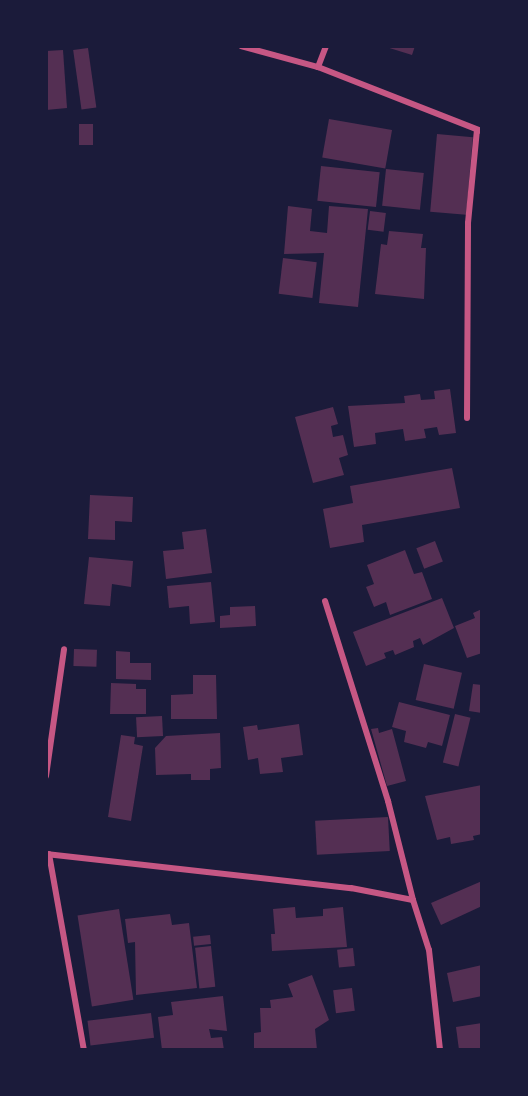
<!DOCTYPE html>
<style>
body{margin:0}
#map{position:relative;width:528px;height:1096px;overflow:hidden;background:#1b1b3a;font-family:"Nunito Sans",sans-serif}
div>[style]{position:absolute}
[style*='--x']{left:calc(var(--x)*1px);top:calc(var(--y)*1px);width:calc(var(--w)*1px);rotate:calc(var(--a)*1deg)}
.building>*{inset:0;background:#542f53;transform-origin:0 0}
.minor>*{height:6px;margin:-3px;padding:0 3px;transform-origin:3px;border-radius:3px;background:#c65784}
span{translate:-50% -50%;white-space:nowrap;text-align:center;line-height:1.15;-webkit-text-stroke:5px #1b1b3a;paint-order:stroke}
.frame{position:absolute;inset:0;border:48px solid #1b1b3a;pointer-events:none}
</style>
<div id="map">
<div class="building">
<div style="clip-path:polygon(383px 46px,415px 46px,412px 55px)"></div>
<div style="left:88px;top:48px;width:60px;height:15px;rotate:82deg"></div>
<div style="clip-path:polygon(63px 50px,67px 108px,46px 110px,46px 51px)"></div>
<div style="left:329px;top:119px;width:64px;height:39px;rotate:10deg"></div>
<div style="left:79px;top:124px;width:14px;height:21px"></div>
<div style="left:437px;top:134px;width:36px;height:78px;rotate:5deg"></div>
<div style="left:321px;top:166px;width:59px;height:35px;rotate:6deg"></div>
<div style="left:386px;top:169px;width:38px;height:37px;rotate:6deg"></div>
<div style="clip-path:polygon(288px 206px,312px 209px,310px 231px,327px 233px,329px 206px,368px 209px,358px 307px,319px 303px,324px 253px,284px 254px)"></div>
<div style="left:370px;top:211px;width:16px;height:19px;rotate:7deg"></div>
<div style="clip-path:polygon(389px 231px,423px 234px,421px 248px,426px 248px,424px 299px,375px 294px,381px 244px,387px 245px)"></div>
<div style="left:283px;top:258px;width:34px;height:36px;rotate:7deg"></div>
<div style="clip-path:polygon(450px 389px,456px 433px,439px 435px,437px 427px,424px 429px,426px 438px,405px 441px,403px 429px,375px 433px,376px 444px,354px 447px,348px 406px,405px 403px,404px 396px,420px 394px,421px 400px,435px 399px,434px 391px)"></div>
<div style="clip-path:polygon(333px 407px,338px 424px,331px 426px,333px 437px,343px 435px,348px 455px,339px 458px,344px 475px,313px 483px,295px 417px)"></div>
<div style="clip-path:polygon(452px 468px,460px 508px,362px 525px,364px 542px,330px 548px,323px 509px,353px 503px,350px 486px)"></div>
<div style="clip-path:polygon(90px 495px,133px 497px,132px 522px,115px 521px,115px 540px,88px 539px)"></div>
<div style="clip-path:polygon(206px 529px,212px 573px,166px 579px,163px 551px,184px 549px,182px 532px)"></div>
<div style="left:435px;top:541px;width:22px;height:20px;rotate:69deg"></div>
<div style="clip-path:polygon(405px 550px,414px 574px,422px 572px,432px 599px,390px 615px,386px 602px,374px 607px,366px 587px,374px 584px,367px 565px)"></div>
<div style="clip-path:polygon(89px 557px,133px 561px,131px 587px,112px 584px,110px 606px,84px 604px)"></div>
<div style="clip-path:polygon(211px 582px,215px 622px,190px 624px,189px 606px,169px 608px,167px 586px)"></div>
<div style="clip-path:polygon(442px 598px,454px 628px,423px 645px,420px 638px,413px 641px,414px 647px,395px 655px,393px 650px,384px 653px,386px 658px,366px 666px,353px 632px)"></div>
<div style="clip-path:polygon(255px 606px,256px 626px,220px 628px,220px 616px,230px 615px,230px 607px)"></div>
<div style="clip-path:polygon(482px 609px,482px 653px,467px 658px,455px 626px,475px 618px,473px 613px)"></div>
<div style="left:74px;top:649px;width:23px;height:17px;rotate:2deg"></div>
<div style="clip-path:polygon(116px 651px,130px 652px,130px 663px,151px 663px,151px 680px,116px 679px)"></div>
<div style="left:424px;top:664px;width:39px;height:37px;rotate:13deg"></div>
<div style="clip-path:polygon(193px 675px,216px 675px,217px 719px,171px 719px,171px 695px,193px 694px)"></div>
<div style="clip-path:polygon(111px 683px,136px 684px,136px 689px,146px 689px,146px 714px,110px 714px)"></div>
<div style="clip-path:polygon(473px 684px,482px 685px,482px 713px,469px 711px)"></div>
<div style="clip-path:polygon(399px 702px,450px 715px,442px 746px,428px 742px,426px 748px,404px 742px,406px 731px,392px 727px)"></div>
<div style="left:455px;top:714px;width:16px;height:50px;rotate:14deg"></div>
<div style="left:162px;top:716px;width:20px;height:26px;rotate:87deg"></div>
<div style="clip-path:polygon(299px 724px,303px 755px,281px 758px,283px 772px,260px 774px,258px 758px,248px 760px,243px 727px,257px 725px,258px 730px)"></div>
<div style="clip-path:polygon(378px 728px,379px 733px,392px 729px,406px 781px,387px 786px,371px 729px)"></div>
<div style="clip-path:polygon(220px 733px,221px 768px,210px 769px,210px 780px,191px 780px,191px 774px,156px 775px,155px 748px,166px 736px)"></div>
<div style="clip-path:polygon(121px 735px,135px 737px,134px 744px,143px 746px,131px 821px,108px 817px)"></div>
<div style="clip-path:polygon(482px 785px,482px 834px,473px 836px,474px 840px,451px 844px,450px 837px,437px 840px,425px 796px)"></div>
<div style="left:388px;top:817px;width:34px;height:73px;rotate:87deg"></div>
<div style="clip-path:polygon(482px 881px,482px 906px,441px 925px,431px 903px)"></div>
<div style="clip-path:polygon(295px 907px,296px 918px,323px 916px,323px 909px,343px 907px,347px 947px,272px 951px,271px 934px,275px 934px,273px 909px)"></div>
<div style="left:119px;top:909px;width:92px;height:42px;rotate:81deg"></div>
<div style="clip-path:polygon(170px 914px,172px 925px,189px 923px,197px 988px,136px 995px,135px 942px,128px 943px,125px 919px)"></div>
<div style="left:210px;top:935px;width:9px;height:17px;rotate:84deg"></div>
<div style="left:211px;top:946px;width:41px;height:16px;rotate:84deg"></div>
<div style="left:353px;top:948px;width:18px;height:16px;rotate:84deg"></div>
<div style="clip-path:polygon(482px 965px,482px 996px,453px 1002px,447px 973px)"></div>
<div style="clip-path:polygon(312px 975px,329px 1020px,315px 1029px,317px 1050px,254px 1049px,254px 1033px,261px 1032px,260px 1008px,271px 1008px,270px 1000px,293px 997px,288px 984px)"></div>
<div style="left:352px;top:988px;width:23px;height:19px;rotate:83deg"></div>
<div style="clip-path:polygon(223px 996px,227px 1031px,209px 1029px,211px 1038px,222px 1037px,224px 1050px,162px 1050px,158px 1017px,173px 1015px,171px 1002px)"></div>
<div style="left:151px;top:1013px;width:25px;height:64px;rotate:83deg"></div>
<div style="clip-path:polygon(482px 1023px,482px 1050px,459px 1050px,456px 1027px)"></div>
</div>
<div class="minor">
<div style="--x:241;--y:46;--w:80;--a:15.3"></div>
<div style="--x:318;--y:67;--w:175;--a:21.4"></div>
<div style="--x:318;--y:67;--w:22;--a:-69"></div>
<div style="--x:467;--y:418;--w:195;--a:-89.7"></div>
<div style="--x:468;--y:223;--w:93;--a:-84.5"></div>
<div style="--x:325;--y:601;--w:210;--a:72.5"></div>
<div style="--x:388;--y:801;--w:102;--a:75.8"></div>
<div style="--x:46;--y:776;--w:128;--a:-81.9"></div>
<div style="--x:46;--y:854;--w:307;--a:6.4"></div>
<div style="--x:351;--y:888;--w:63;--a:11"></div>
<div style="--x:413;--y:900;--w:52;--a:72.3"></div>
<div style="--x:429;--y:950;--w:101;--a:83.7"></div>
<div style="--x:49;--y:854;--w:199;--a:79.9"></div>
</div>
<div class="frame"></div>
</div>
